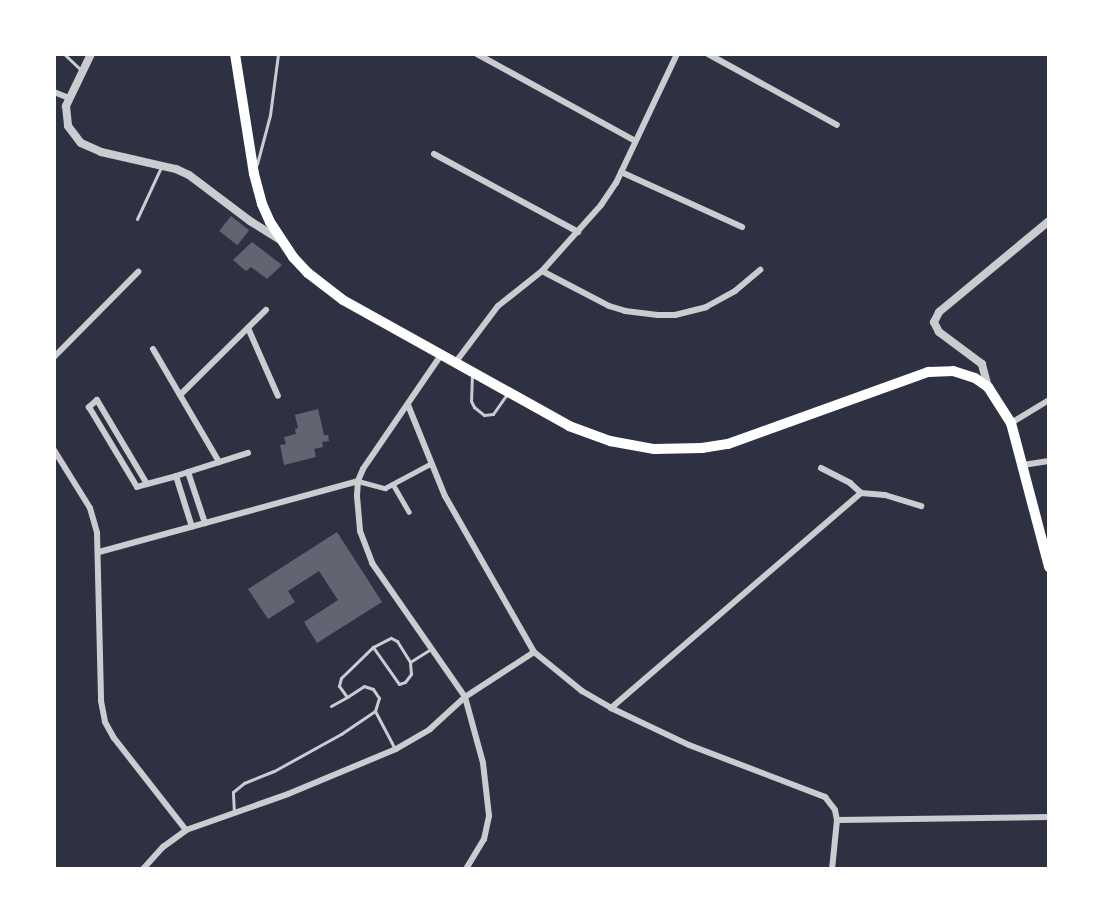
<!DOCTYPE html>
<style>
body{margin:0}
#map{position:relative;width:1103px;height:923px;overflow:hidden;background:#2d3142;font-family:"Public Sans",sans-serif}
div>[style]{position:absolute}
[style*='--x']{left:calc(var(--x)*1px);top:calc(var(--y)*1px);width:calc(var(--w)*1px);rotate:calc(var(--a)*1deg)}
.building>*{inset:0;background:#626471;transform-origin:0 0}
.service>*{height:3px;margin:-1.5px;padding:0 1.5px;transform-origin:1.5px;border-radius:1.5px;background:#caccd0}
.pedestrian>*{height:4.5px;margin:-2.25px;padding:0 2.25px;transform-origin:2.25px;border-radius:2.25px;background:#caccd0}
.minor>*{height:6px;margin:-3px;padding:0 3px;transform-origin:3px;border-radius:3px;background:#caccd0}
.tertiary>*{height:8px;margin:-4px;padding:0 4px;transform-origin:4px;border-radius:4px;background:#caccd0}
.primary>*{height:10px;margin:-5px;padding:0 5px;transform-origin:5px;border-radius:5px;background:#fff}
span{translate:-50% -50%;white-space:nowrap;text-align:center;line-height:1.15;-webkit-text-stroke:6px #fff;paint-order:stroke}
.frame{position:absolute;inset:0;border:56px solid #fff;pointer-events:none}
</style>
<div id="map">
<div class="building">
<div style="left:231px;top:216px;width:23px;height:19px;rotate:38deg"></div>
<div style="clip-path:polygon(252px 242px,282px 265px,267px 279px,251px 267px,246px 271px,233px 260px)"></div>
<div style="clip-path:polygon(318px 409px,324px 435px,328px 435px,329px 441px,322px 442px,323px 447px,314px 449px,316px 457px,284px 465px,280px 445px,286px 444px,284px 437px,296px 434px,295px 429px,298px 428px,295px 415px)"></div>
<div style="clip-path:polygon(337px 532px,382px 602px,317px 643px,304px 622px,338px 600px,319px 571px,288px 591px,295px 602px,268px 619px,248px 589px)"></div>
</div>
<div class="service">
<div style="--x:64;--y:54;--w:25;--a:43"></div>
<div style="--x:257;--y:164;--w:51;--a:-75.1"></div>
<div style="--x:270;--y:115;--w:62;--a:-82.5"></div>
<div style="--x:137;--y:219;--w:57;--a:-65.2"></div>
<div style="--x:472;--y:374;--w:27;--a:92"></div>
<div style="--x:471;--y:401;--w:7;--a:63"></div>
<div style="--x:474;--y:407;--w:13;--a:39"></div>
<div style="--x:484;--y:415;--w:9;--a:-6"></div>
<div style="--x:493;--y:414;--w:24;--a:-55"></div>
<div style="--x:373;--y:647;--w:45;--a:54.9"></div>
<div style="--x:399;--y:684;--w:6;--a:-18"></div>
<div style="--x:405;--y:682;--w:10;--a:-53"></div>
<div style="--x:411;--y:674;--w:12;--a:-95"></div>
<div style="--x:331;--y:706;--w:18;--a:-29"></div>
<div style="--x:375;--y:711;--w:43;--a:62.2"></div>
<div style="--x:234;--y:813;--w:21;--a:-93"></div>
<div style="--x:233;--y:792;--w:14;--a:-39"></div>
<div style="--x:244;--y:783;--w:32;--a:-22"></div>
<div style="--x:274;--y:771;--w:77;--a:-28.9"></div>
<div style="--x:341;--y:734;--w:41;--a:-34.1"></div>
<div style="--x:375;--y:711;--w:14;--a:-73"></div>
<div style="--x:379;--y:698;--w:11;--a:-124"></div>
<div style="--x:373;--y:689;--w:9;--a:-162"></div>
<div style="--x:364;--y:686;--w:20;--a:147"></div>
<div style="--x:347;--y:697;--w:14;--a:-126"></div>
<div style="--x:339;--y:686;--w:8;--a:-76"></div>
<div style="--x:341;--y:678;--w:45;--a:-44.1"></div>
<div style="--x:373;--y:647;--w:20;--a:-27"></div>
<div style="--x:391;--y:638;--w:7;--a:27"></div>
<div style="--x:397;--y:641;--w:25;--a:58"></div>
<div style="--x:410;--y:662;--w:25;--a:-32"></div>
</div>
<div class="pedestrian">
<div style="--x:358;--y:481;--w:28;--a:15"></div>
<div style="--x:385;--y:488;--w:51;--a:-28.1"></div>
<div style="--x:393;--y:484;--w:32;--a:60"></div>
</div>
<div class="minor">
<div style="--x:477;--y:54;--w:180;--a:28.8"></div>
<div style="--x:708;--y:54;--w:147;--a:28.8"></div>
<div style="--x:54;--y:92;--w:16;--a:22"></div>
<div style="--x:434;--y:154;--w:164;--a:28.4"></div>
<div style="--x:621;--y:172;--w:133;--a:24.4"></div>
<div style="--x:542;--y:271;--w:76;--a:27.6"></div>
<div style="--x:609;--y:306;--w:17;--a:17"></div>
<div style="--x:625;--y:311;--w:33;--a:7"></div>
<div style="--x:658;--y:315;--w:17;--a:0"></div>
<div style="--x:675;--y:315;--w:32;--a:-14"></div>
<div style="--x:706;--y:307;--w:33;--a:-29"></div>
<div style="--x:735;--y:291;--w:33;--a:-40"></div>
<div style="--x:248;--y:328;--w:74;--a:66.2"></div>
<div style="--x:153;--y:349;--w:131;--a:59.7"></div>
<div style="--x:441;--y:355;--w:138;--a:124.4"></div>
<div style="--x:363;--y:469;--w:13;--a:113"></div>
<div style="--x:358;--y:481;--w:15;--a:94"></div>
<div style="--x:357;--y:496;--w:35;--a:85"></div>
<div style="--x:360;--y:531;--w:34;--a:69"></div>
<div style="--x:372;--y:563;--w:163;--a:55.2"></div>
<div style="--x:465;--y:697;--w:68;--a:74.7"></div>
<div style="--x:483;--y:763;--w:53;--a:83.5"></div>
<div style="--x:489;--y:816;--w:24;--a:102"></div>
<div style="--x:484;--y:839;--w:35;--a:121"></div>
<div style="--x:54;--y:357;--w:120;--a:-45.3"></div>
<div style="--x:455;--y:363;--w:71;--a:-53"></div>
<div style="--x:498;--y:306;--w:56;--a:-38.5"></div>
<div style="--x:542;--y:271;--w:89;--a:-48.2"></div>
<div style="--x:601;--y:205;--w:27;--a:-56"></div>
<div style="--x:616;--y:183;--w:143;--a:-64.7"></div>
<div style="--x:180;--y:395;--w:121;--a:-44.7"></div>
<div style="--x:408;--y:405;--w:98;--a:67.9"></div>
<div style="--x:445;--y:496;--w:180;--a:60.3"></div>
<div style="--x:534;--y:652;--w:62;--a:39.1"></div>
<div style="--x:582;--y:691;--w:34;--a:30"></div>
<div style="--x:611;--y:708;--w:86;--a:25.4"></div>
<div style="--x:689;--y:745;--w:146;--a:20.9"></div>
<div style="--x:825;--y:797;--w:16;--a:52"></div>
<div style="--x:835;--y:810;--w:10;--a:79"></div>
<div style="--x:837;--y:820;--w:49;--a:95.8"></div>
<div style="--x:1011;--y:423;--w:44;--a:-31.2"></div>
<div style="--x:54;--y:450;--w:68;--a:58.2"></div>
<div style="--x:90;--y:508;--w:26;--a:74"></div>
<div style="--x:97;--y:533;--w:168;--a:88.6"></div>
<div style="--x:101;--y:701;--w:21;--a:79"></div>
<div style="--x:105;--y:722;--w:18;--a:61"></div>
<div style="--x:114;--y:738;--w:117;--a:52"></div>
<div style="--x:1023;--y:465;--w:26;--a:-9"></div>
<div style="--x:821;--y:468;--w:33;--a:27"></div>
<div style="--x:850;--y:483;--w:15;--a:42"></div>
<div style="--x:861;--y:493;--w:24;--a:5"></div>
<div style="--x:885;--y:495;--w:38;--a:17"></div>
<div style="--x:188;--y:472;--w:54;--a:71.6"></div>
<div style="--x:176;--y:476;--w:53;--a:72.6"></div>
<div style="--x:147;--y:484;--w:98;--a:-120.8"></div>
<div style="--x:97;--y:400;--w:11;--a:139"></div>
<div style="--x:89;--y:407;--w:93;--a:59"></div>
<div style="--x:137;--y:487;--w:10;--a:-17"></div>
<div style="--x:147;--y:484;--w:30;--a:-15"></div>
<div style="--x:176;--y:476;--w:13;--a:-18"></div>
<div style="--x:188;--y:472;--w:63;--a:-17.6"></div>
<div style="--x:99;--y:552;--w:269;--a:-15.3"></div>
<div style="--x:611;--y:708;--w:330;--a:-40.7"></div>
<div style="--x:837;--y:820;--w:212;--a:-0.8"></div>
<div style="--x:143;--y:869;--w:30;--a:-48"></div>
<div style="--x:163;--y:847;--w:29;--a:-36"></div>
<div style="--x:186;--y:830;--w:108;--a:-19.4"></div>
<div style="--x:288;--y:794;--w:117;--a:-22.6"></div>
<div style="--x:396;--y:749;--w:39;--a:-30"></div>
<div style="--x:430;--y:729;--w:47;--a:-42.4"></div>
<div style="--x:465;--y:697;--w:82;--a:-33.1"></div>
</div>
<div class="tertiary">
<div style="--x:91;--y:54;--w:58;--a:115.7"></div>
<div style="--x:66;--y:106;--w:20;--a:84"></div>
<div style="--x:68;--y:126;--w:21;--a:53"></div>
<div style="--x:81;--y:143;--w:22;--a:24"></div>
<div style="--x:101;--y:152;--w:77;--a:12.8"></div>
<div style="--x:176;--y:169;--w:14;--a:25"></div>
<div style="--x:189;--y:175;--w:76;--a:37"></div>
<div style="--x:250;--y:221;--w:36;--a:32"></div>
<div style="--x:988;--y:387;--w:24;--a:-105"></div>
<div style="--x:982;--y:364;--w:54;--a:-143.3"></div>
<div style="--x:939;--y:332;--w:11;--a:-117"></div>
<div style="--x:934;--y:322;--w:11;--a:-63"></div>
<div style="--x:939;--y:312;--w:143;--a:-39.6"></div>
</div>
<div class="primary">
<div style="--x:235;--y:54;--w:121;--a:81"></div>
<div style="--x:254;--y:174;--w:31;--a:75"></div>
<div style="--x:262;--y:204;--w:20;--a:66"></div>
<div style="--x:270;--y:222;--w:42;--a:56.7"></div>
<div style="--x:293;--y:257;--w:22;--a:47"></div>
<div style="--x:308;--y:273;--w:44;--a:37.6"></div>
<div style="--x:343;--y:300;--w:259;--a:29.1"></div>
<div style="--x:569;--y:426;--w:44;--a:20.1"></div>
<div style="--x:610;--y:441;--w:45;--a:10.3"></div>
<div style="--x:654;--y:449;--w:48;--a:-1.2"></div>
<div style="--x:702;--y:448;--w:26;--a:-9"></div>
<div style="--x:728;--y:444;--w:213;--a:-19.8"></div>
<div style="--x:928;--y:372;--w:25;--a:-2"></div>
<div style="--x:953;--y:371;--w:23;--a:18"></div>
<div style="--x:975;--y:378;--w:16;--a:35"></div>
<div style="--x:988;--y:387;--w:43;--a:57.4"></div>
<div style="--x:1011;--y:423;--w:149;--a:75.2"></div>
</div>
<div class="frame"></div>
</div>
